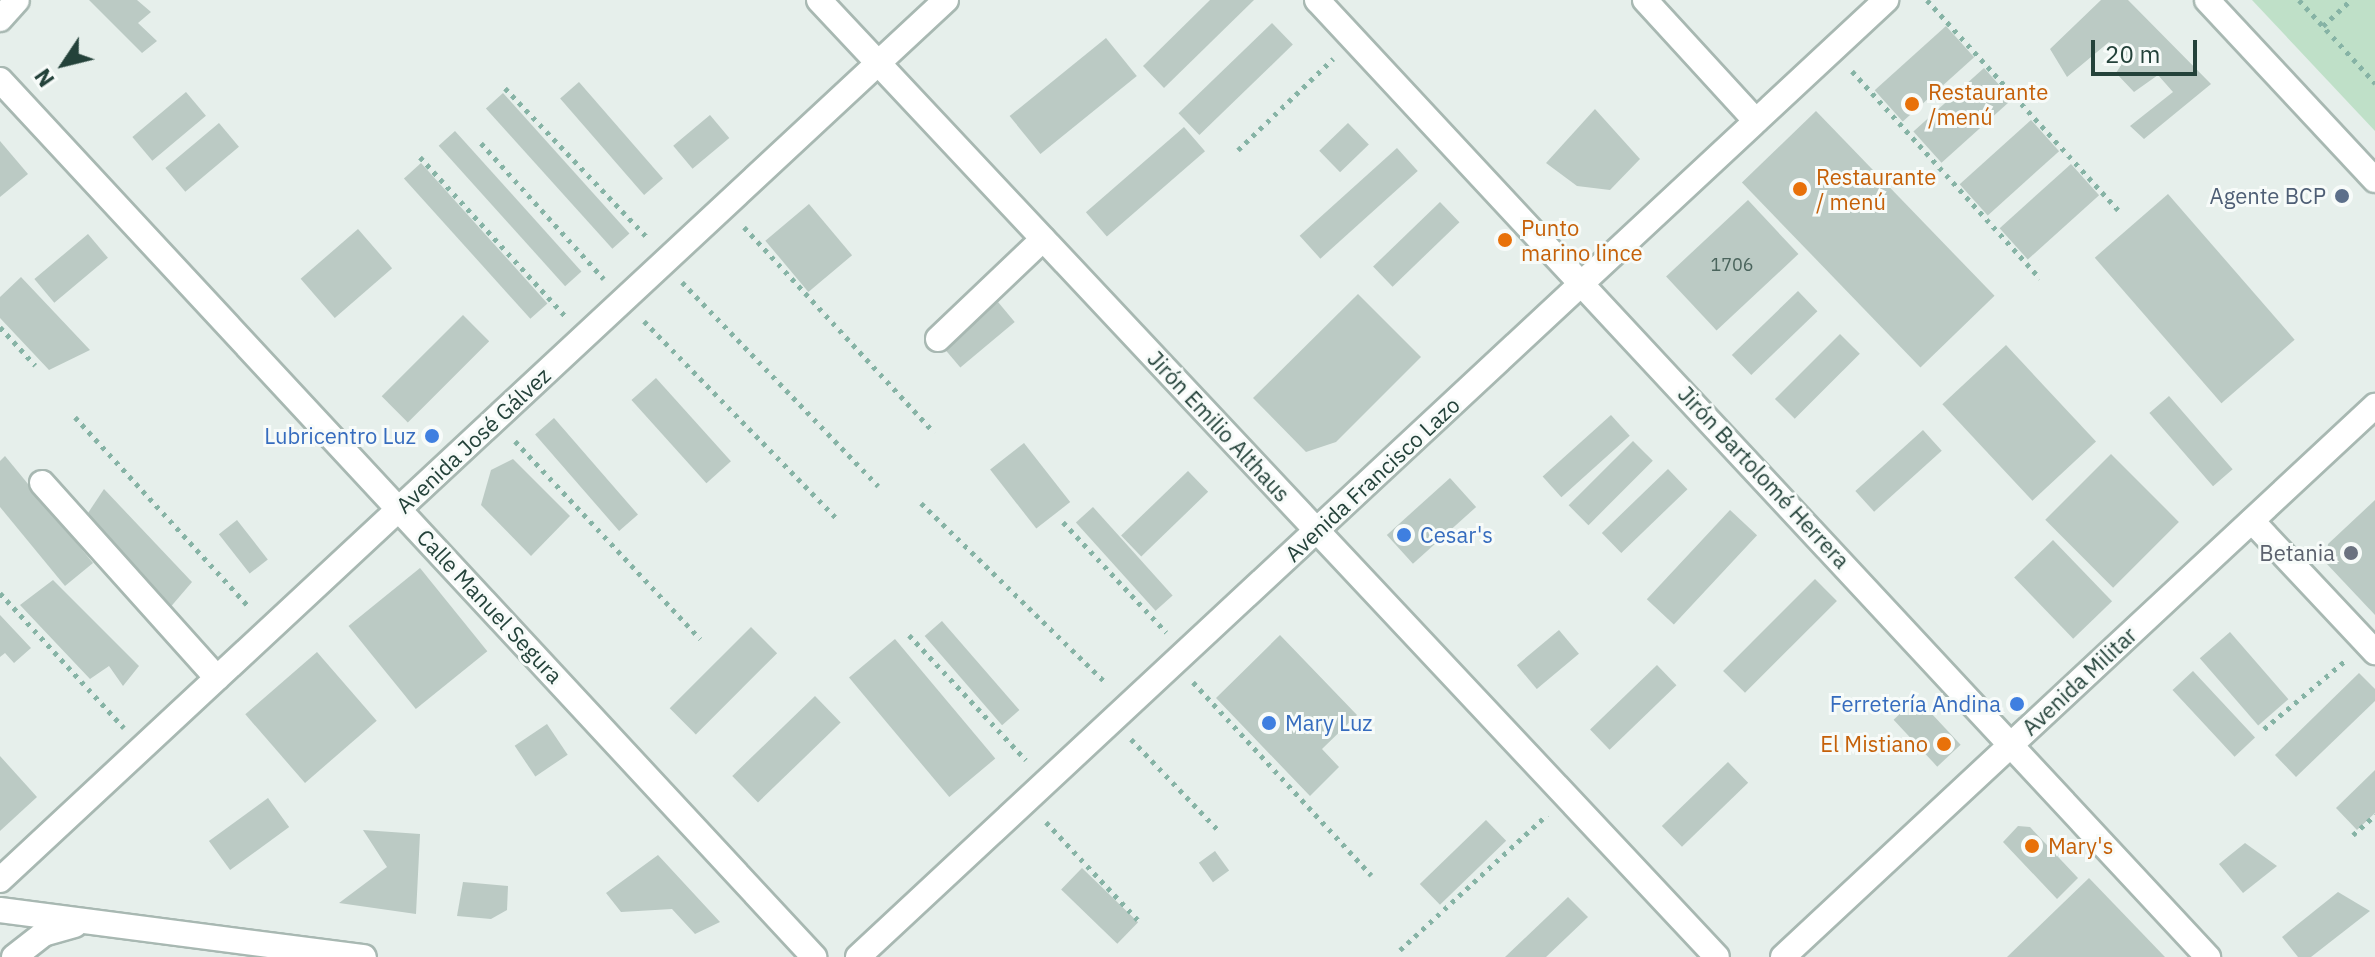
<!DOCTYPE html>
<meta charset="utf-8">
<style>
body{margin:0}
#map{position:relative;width:2375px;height:957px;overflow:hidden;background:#e6efeb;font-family:"IBM Plex Sans",sans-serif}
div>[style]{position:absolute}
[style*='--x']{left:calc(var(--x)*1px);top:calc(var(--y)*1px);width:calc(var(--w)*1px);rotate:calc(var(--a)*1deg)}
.green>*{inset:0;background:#bfe0c8}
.building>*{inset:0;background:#bbcac4;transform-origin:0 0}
.path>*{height:5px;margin-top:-2.5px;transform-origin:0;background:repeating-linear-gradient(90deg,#86b3a5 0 4px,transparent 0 10px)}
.roads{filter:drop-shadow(2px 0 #a8b8b2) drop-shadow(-2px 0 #a8b8b2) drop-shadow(0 2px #a8b8b2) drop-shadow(0 -2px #a8b8b2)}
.minor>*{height:24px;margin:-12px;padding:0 12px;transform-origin:12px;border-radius:12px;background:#fff}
.dots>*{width:22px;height:22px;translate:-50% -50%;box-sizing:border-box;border:4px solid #f7fbf9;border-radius:50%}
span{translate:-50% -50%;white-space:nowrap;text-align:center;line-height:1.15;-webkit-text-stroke:6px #f7fbf9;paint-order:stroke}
.number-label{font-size:18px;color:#4a645c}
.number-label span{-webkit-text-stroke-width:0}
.food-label{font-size:22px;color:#c56008}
.left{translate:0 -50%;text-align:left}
.right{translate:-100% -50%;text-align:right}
.service-label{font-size:22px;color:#4e5e75}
.street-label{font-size:22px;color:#24423a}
.shop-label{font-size:22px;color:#366cbe}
.worship-label{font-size:22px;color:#5b616d}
.north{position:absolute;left:24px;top:24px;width:80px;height:80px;-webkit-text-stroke:6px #f7fbf9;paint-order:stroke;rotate:235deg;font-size:22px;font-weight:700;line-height:32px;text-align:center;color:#24423a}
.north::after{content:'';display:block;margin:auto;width:28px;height:36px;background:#24423a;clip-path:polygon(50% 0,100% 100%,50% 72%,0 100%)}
.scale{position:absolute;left:2091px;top:40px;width:106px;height:36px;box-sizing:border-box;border:4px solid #24423a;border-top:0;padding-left:10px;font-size:24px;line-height:28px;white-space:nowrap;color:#24423a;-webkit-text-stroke:6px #f7fbf9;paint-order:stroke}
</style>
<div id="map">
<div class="green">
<div style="clip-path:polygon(2252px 0,2375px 0,2375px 131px)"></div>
</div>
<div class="building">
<div style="clip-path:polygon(89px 0,137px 0,151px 12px,138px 23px,157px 41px,142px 53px)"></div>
<div style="clip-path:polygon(1210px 0,1254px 0,1164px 88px,1143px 66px)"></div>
<div style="clip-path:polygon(2101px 0,2128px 0,2211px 84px,2144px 139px,2130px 126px,2173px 92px,2158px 75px,2134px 92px,2116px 73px,2127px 56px,2109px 42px,2067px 77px,2050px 49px)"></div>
<div style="left:1272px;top:23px;width:30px;height:130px;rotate:46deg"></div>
<div style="left:1946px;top:26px;width:42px;height:96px;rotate:48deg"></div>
<div style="left:1106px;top:38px;width:49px;height:124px;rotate:51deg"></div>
<div style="left:1984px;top:68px;width:42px;height:95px;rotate:48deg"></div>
<div style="left:579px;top:82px;width:128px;height:25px;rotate:49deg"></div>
<div style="left:186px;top:92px;width:31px;height:70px;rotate:50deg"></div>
<div style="left:503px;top:93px;width:189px;height:23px;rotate:48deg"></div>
<div style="clip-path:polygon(1595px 109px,1640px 159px,1610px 190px,1577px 186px,1546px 163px)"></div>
<div style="left:1816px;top:111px;width:257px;height:103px;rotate:46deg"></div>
<div style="left:710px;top:115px;width:30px;height:48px;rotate:50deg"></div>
<div style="left:2031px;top:120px;width:42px;height:96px;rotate:48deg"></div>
<div style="left:219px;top:123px;width:31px;height:70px;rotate:50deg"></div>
<div style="left:1348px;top:123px;width:30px;height:40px;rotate:46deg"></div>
<div style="left:1184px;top:127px;width:32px;height:130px;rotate:49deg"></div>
<div style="left:455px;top:131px;width:189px;height:22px;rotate:48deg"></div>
<div style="clip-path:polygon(0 141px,28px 174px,0 197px)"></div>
<div style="left:1397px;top:148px;width:31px;height:131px;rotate:48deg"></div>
<div style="left:421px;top:163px;width:189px;height:23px;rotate:48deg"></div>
<div style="left:2071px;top:164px;width:42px;height:96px;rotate:48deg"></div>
<div style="left:2168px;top:194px;width:193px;height:97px;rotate:49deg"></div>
<div style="left:1748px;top:200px;width:74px;height:112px;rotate:47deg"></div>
<div style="left:1440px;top:202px;width:28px;height:93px;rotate:46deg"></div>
<div style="left:809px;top:204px;width:67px;height:57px;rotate:50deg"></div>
<div style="left:358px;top:229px;width:52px;height:76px;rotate:49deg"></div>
<div style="left:88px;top:234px;width:31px;height:70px;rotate:50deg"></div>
<div style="clip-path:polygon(21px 277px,90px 350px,49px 370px,0 318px,0 297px)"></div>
<div style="left:1798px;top:291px;width:28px;height:92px;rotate:46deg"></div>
<div style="clip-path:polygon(1358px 294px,1421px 357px,1336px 442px,1306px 452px,1253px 398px)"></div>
<div style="left:998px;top:302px;width:26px;height:71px;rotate:50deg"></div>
<div style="left:463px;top:315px;width:37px;height:115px;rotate:45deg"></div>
<div style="left:1840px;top:334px;width:28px;height:92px;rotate:45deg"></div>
<div style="left:2006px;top:345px;width:132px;height:87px;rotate:47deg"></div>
<div style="left:656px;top:378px;width:112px;height:33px;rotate:48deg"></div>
<div style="left:2169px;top:396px;width:97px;height:26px;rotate:49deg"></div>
<div style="left:1611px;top:415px;width:28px;height:92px;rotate:48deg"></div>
<div style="left:554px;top:418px;width:128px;height:25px;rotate:49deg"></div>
<div style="left:1923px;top:430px;width:28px;height:91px;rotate:48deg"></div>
<div style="left:1633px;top:441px;width:28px;height:91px;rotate:45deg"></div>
<div style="left:1024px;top:443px;width:75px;height:43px;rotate:52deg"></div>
<div style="left:2111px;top:454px;width:96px;height:93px;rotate:45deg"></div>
<div style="clip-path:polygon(5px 456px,93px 563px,65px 586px,0 507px,0 461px)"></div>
<div style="clip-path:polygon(513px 459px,570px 516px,531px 556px,481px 505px,491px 470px)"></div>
<div style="left:1668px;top:469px;width:28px;height:92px;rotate:46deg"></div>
<div style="left:1188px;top:471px;width:29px;height:93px;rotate:46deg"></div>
<div style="left:1450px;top:478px;width:39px;height:85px;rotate:48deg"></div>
<div style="clip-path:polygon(104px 489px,192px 582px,168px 610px,86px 516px)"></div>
<div style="clip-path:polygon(2375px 500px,2375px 615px,2326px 563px,2328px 544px)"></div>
<div style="left:1093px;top:507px;width:119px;height:23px;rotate:48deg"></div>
<div style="left:1730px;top:510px;width:37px;height:122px;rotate:43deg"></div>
<div style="left:237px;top:520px;width:50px;height:23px;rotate:52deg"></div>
<div style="left:2053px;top:540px;width:85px;height:54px;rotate:46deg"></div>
<div style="left:420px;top:568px;width:107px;height:92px;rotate:51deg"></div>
<div style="left:1815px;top:579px;width:31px;height:130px;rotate:45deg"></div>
<div style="clip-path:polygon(53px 580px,139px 666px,123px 686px,109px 666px,90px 679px,20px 605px)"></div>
<div style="clip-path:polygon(0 615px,31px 648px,14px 663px,5px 653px,0 657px)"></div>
<div style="left:942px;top:621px;width:118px;height:23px;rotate:49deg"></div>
<div style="left:751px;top:627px;width:37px;height:115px;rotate:45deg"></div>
<div style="left:1559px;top:630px;width:31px;height:55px;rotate:50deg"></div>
<div style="left:2230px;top:632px;width:89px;height:40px;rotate:49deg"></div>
<div style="clip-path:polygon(1280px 635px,1357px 715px,1322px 749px,1339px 767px,1310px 796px,1216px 698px)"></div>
<div style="left:895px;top:639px;width:156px;height:60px;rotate:50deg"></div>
<div style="left:317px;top:652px;width:91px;height:95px;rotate:49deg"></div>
<div style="left:1657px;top:665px;width:28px;height:93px;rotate:46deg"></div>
<div style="left:2193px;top:671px;width:91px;height:28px;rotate:47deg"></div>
<div style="clip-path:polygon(2359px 673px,2375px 689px,2375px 701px,2296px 777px,2275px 755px)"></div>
<div style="left:815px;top:696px;width:37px;height:115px;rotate:46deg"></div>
<div style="left:1917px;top:698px;width:64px;height:32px;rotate:47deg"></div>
<div style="left:547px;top:724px;width:37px;height:39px;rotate:56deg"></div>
<div style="clip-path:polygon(0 756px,37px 797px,0 831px)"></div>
<div style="left:1728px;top:762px;width:29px;height:92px;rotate:46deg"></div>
<div style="clip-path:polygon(2375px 770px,2375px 813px,2357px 830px,2336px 808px)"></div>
<div style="left:268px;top:798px;width:36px;height:73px;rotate:54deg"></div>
<div style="left:1486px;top:820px;width:29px;height:92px;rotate:46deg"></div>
<div style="clip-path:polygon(2018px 826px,2030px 827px,2078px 878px,2057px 899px,2003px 842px)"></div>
<div style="clip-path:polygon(363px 830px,420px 834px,416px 914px,339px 903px,387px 867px)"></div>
<div style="clip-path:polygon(2245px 843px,2277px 866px,2243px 893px,2219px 864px)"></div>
<div style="left:1215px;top:851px;width:24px;height:20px;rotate:54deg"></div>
<div style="clip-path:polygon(658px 855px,720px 922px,695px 934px,672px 909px,621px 912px,606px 893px)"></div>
<div style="left:1082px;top:868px;width:78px;height:30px;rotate:44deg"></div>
<div style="clip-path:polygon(2089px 878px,2165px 957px,2007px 957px)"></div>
<div style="clip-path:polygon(463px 882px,508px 886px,507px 910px,491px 919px,457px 916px)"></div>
<div style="clip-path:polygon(2338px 892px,2370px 911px,2311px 957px,2298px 957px,2282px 937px)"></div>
<div style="clip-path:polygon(1568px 897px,1588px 917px,1546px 957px,1505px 957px)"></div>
</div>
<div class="path">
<div style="--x:1927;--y:0;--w:284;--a:47.7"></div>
<div style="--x:2299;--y:0;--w:113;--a:47.5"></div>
<div style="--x:2323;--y:26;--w:38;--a:-43"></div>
<div style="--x:1852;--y:71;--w:280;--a:47.8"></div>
<div style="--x:505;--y:88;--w:207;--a:46.4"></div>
<div style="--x:481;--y:143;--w:183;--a:47.9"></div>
<div style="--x:1238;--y:150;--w:132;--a:-43.8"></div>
<div style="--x:420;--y:157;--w:215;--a:47.6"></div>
<div style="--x:744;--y:227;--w:280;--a:47.2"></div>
<div style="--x:682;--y:282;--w:283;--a:46.1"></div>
<div style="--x:644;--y:321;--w:278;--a:45.7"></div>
<div style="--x:0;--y:327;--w:52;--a:47.4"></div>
<div style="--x:75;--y:417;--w:259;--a:47.5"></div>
<div style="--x:515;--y:441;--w:271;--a:46.9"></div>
<div style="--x:921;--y:503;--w:260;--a:44.2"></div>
<div style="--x:1063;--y:522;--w:151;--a:46.9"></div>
<div style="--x:0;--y:593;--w:183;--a:47.4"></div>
<div style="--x:909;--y:635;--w:171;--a:46.9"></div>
<div style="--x:1193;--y:682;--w:263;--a:47.3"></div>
<div style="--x:2264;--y:729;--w:107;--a:-40.1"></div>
<div style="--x:1131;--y:739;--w:127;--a:46.3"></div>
<div style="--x:1046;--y:822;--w:134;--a:46.8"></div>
<div style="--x:2353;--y:835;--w:30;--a:-42"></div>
<div style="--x:1400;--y:950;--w:200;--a:-42.6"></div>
</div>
<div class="roads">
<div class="minor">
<div style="--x:819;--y:0;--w:1312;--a:46.82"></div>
<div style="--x:1317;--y:0;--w:1308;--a:47.05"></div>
<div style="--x:1645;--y:0;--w:164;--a:47.5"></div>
<div style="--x:2207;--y:0;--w:246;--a:47"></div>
<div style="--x:0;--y:19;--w:25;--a:-48"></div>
<div style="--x:0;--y:80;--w:1197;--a:47.13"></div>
<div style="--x:938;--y:339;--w:145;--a:-43.6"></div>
<div style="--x:42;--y:483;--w:262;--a:48.1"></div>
<div style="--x:2252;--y:521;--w:180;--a:46.8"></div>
<div style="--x:0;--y:880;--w:1292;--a:-42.93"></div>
<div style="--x:0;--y:910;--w:367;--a:7.4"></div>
<div style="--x:14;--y:957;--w:37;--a:-38"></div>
<div style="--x:43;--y:934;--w:33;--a:-16"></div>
<div style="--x:858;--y:957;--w:1405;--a:-42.95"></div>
<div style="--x:1783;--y:957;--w:809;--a:-42.95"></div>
</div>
</div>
<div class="dots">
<div style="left:1912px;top:104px;background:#e8710a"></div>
<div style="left:1800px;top:189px;background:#e8710a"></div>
<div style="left:2342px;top:196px;background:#5c6f8a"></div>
<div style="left:1505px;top:240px;background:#e8710a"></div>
<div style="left:432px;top:436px;background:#3f7fe0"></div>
<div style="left:1404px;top:535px;background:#3f7fe0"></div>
<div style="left:2351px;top:553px;background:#6b7280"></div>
<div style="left:2017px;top:704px;background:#3f7fe0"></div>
<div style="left:1269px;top:723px;background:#3f7fe0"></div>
<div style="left:1944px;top:744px;background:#e8710a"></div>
<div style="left:2032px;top:846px;background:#e8710a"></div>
</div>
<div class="number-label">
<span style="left:1732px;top:265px">1706</span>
</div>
<div class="food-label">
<span class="left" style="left:1928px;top:104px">Restaurante<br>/menú</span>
<span class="left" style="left:1816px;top:189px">Restaurante<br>/ menú</span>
<span class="left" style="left:1521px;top:240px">Punto<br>marino lince</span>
<span class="right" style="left:1928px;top:744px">El Mistiano</span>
<span class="left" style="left:2048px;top:846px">Mary's</span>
</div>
<div class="service-label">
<span class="right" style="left:2326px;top:196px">Agente BCP</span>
</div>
<div class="street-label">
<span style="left:1219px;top:426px;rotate:47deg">Jirón Emilio Althaus</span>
<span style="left:473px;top:440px;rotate:-43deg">Avenida José Gálvez</span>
<span style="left:1764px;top:477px;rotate:47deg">Jirón Bartolomé Herrera</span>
<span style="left:1372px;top:479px;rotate:-43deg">Avenida Francisco Lazo</span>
<span style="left:490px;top:606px;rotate:47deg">Calle Manuel Segura</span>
<span style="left:2079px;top:681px;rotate:-43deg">Avenida Militar</span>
</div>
<div class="shop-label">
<span class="right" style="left:416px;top:436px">Lubricentro Luz</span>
<span class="left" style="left:1420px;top:535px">Cesar's</span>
<span class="right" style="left:2001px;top:704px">Ferretería Andina</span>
<span class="left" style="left:1285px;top:723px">Mary Luz</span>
</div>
<div class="worship-label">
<span class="right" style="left:2335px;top:553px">Betania</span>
</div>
<div class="north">N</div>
<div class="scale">20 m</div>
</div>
